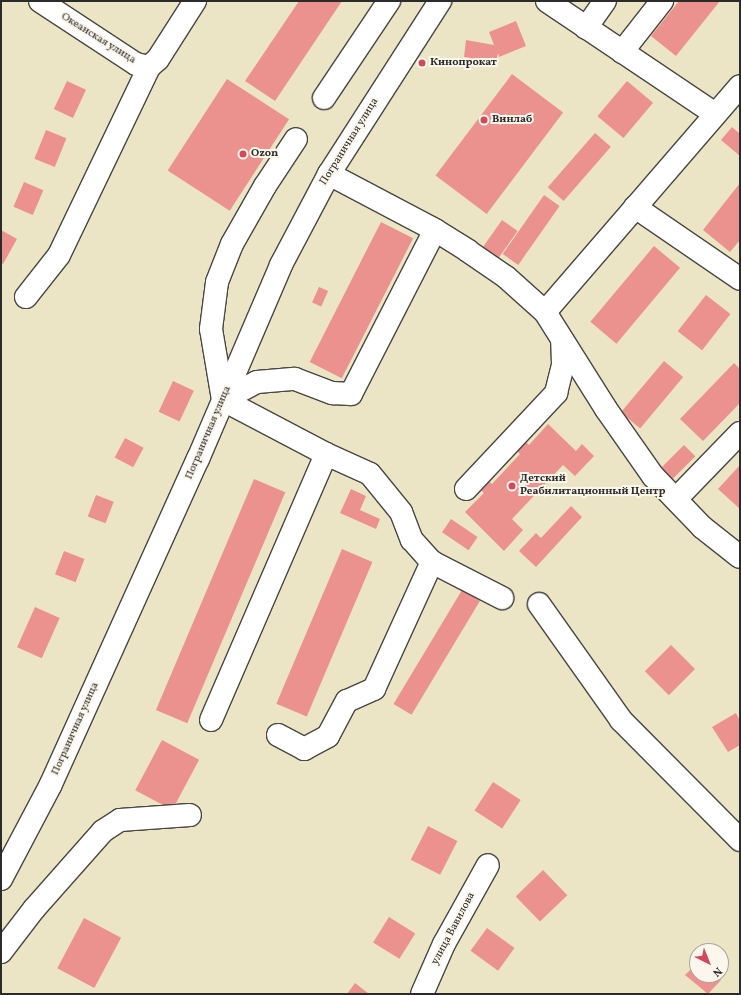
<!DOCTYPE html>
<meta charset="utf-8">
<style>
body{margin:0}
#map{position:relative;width:741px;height:995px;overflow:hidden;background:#ece5c5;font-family:Vollkorn,serif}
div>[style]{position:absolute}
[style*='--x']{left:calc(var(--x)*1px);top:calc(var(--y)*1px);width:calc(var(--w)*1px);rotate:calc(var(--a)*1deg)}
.building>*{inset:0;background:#eb918e;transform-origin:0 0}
.roads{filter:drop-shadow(1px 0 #484742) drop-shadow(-1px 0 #484742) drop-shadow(0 1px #484742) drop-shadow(0 -1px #484742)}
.minor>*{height:22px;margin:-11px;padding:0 11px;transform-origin:11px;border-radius:11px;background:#fff}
.major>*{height:22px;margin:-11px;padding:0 11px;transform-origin:11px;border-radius:11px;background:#fff}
.dots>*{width:11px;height:11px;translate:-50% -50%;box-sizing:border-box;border:2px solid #fbf7ec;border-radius:50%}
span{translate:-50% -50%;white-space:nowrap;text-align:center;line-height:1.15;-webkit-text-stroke:4px #fbf7ec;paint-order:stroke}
.street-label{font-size:11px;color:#2b2b2b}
.poi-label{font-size:11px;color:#2b2b2b;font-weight:700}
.left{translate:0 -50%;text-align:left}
.frame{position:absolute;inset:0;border:2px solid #2b2b2b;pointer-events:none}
.north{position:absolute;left:689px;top:943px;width:40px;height:40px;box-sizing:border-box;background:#fbf7ec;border:1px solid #a8a59f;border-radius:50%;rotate:137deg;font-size:11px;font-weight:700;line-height:16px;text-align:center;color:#2b2b2b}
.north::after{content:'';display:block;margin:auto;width:14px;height:18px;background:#d1495b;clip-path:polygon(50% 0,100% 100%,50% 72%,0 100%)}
</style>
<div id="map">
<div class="building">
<div style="clip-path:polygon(299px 1px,342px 1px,275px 101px,245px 81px)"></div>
<div style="clip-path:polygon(679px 1px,720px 1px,676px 56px,651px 36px)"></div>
<div style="clip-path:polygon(516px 21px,526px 46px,499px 57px,498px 53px,496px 62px,464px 57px,466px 40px,494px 45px,489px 32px)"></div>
<div style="left:512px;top:74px;width:64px;height:127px;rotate:37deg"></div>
<div style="left:227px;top:79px;width:74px;height:109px;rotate:33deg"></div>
<div style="left:67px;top:81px;width:21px;height:31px;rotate:25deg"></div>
<div style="left:627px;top:81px;width:34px;height:46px;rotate:40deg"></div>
<div style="clip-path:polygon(732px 127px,740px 134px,740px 156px,721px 140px)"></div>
<div style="left:46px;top:130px;width:22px;height:31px;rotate:22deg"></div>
<div style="left:595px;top:133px;width:21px;height:72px;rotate:41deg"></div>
<div style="left:24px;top:182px;width:21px;height:27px;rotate:23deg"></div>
<div style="clip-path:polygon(740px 183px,740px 240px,730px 252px,703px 230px)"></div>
<div style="left:544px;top:195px;width:19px;height:72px;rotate:35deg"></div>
<div style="left:502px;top:220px;width:19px;height:34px;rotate:35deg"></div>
<div style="left:381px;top:222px;width:36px;height:157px;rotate:27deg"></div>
<div style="clip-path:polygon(1px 230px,17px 239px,3px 264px,1px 263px)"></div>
<div style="left:654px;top:246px;width:34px;height:99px;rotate:40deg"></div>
<div style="left:319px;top:287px;width:10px;height:17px;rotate:24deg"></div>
<div style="left:706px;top:295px;width:31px;height:46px;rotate:38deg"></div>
<div style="left:664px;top:361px;width:25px;height:67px;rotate:40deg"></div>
<div style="clip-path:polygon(734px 363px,740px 369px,740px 403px,703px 441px,680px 419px)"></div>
<div style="left:173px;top:381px;width:23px;height:34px;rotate:25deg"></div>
<div style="clip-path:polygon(548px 424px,576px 451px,582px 444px,594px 456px,575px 476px,563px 465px,512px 519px,523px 530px,504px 551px,465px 512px,484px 493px,479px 488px,487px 480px,492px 484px,520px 454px,516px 450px,525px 441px,529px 445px)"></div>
<div style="left:125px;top:438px;width:21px;height:22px;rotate:28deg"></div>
<div style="left:684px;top:445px;width:16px;height:35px;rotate:45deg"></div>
<div style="clip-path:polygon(740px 465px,740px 509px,718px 489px)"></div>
<div style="left:254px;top:479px;width:34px;height:251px;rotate:23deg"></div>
<div style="clip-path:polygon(351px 489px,366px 496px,360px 510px,380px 519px,376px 529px,340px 513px)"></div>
<div style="left:96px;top:495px;width:19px;height:23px;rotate:21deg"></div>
<div style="clip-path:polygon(571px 506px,582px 517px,536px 567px,519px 551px,536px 533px,541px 538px)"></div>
<div style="left:451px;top:519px;width:32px;height:16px;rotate:34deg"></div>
<div style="left:342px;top:549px;width:33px;height:168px;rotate:23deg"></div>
<div style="left:64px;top:551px;width:22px;height:25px;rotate:21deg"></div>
<div style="left:462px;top:590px;width:21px;height:133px;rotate:31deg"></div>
<div style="left:35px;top:607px;width:27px;height:44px;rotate:24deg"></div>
<div style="left:671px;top:645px;width:34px;height:37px;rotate:45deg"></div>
<div style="clip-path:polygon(736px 713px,740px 721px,740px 745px,728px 752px,712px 727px)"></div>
<div style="left:162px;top:740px;width:42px;height:57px;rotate:28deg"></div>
<div style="left:493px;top:782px;width:33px;height:34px;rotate:33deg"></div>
<div style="left:428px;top:826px;width:33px;height:38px;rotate:27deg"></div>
<div style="left:543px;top:870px;width:35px;height:38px;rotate:46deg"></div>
<div style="left:389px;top:917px;width:31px;height:30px;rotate:32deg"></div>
<div style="left:84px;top:918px;width:42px;height:57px;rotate:28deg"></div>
<div style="left:487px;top:928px;width:34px;height:28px;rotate:36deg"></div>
<div style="clip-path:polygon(697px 963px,697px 975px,716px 975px,721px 980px,708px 994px,685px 975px)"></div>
<div style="clip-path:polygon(355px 983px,369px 994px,347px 994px)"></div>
</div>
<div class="roads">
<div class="minor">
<div style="--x:40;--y:1;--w:115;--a:33.3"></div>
<div style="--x:136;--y:64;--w:13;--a:13"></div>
<div style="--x:149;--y:67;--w:12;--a:-42"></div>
<div style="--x:158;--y:59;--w:69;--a:-57.5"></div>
<div style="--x:547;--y:1;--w:202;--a:33.9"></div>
<div style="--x:586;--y:28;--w:33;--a:-55"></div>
<div style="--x:622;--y:52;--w:65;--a:-51.9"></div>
<div style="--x:324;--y:98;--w:117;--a:-56.2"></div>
<div style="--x:329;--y:174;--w:120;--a:27.8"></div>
<div style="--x:435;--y:230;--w:39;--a:32"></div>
<div style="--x:468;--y:251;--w:46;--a:34.4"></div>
<div style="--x:506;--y:277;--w:52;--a:41.9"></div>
<div style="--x:545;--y:312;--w:115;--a:57.8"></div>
<div style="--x:606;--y:409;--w:82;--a:55"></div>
<div style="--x:653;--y:476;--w:71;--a:46.1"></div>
<div style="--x:702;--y:527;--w:48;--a:38.3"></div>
<div style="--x:635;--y:207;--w:127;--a:34.4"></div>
<div style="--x:26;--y:297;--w:53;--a:-51.8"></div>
<div style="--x:59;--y:255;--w:208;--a:-64.4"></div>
<div style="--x:545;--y:312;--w:298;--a:-49.2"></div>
<div style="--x:223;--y:400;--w:38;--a:-28"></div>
<div style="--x:257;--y:382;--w:38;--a:-5"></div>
<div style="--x:295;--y:379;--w:40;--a:21"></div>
<div style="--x:332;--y:393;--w:19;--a:3"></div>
<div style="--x:351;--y:394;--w:184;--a:-62.9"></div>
<div style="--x:223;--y:400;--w:72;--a:-99.6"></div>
<div style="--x:211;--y:329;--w:47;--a:-82.7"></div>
<div style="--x:217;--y:282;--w:41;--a:-68.5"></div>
<div style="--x:232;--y:244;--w:67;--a:-60.4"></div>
<div style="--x:265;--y:186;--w:56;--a:-56.6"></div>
<div style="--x:326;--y:454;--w:48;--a:24.4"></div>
<div style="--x:370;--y:474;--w:49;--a:50.8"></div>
<div style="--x:401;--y:512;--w:30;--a:69"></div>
<div style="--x:412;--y:540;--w:30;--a:48"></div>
<div style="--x:432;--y:562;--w:79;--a:27.2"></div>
<div style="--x:466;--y:489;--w:132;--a:-46.8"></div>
<div style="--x:556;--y:393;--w:30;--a:-76"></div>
<div style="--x:563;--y:364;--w:24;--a:-92"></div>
<div style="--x:676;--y:499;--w:92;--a:-45.9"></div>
<div style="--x:539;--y:604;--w:142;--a:54.7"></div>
<div style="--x:621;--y:720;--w:169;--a:45.2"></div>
<div style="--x:211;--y:720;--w:290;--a:-66.6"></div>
<div style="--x:326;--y:454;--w:116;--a:-152.3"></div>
<div style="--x:278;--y:735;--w:30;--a:28"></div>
<div style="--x:304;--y:749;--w:27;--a:-28"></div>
<div style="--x:328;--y:736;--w:40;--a:-62"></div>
<div style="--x:347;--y:701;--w:30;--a:-24"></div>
<div style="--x:374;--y:689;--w:140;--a:-65.5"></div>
<div style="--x:1;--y:952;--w:54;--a:-52.5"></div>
<div style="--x:34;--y:909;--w:104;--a:-48.5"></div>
<div style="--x:103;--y:831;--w:20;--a:-33"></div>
<div style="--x:120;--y:820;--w:70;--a:-4.1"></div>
<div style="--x:422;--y:994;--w:55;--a:-66.3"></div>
<div style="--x:444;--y:944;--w:90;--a:-60.9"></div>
</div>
<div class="major">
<div style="--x:1;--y:879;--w:107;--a:-62.2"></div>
<div style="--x:51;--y:784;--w:357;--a:-65.7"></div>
<div style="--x:198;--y:459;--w:211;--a:-66.8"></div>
<div style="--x:281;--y:265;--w:103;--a:-62.2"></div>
<div style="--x:329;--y:174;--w:206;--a:-57.3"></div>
</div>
</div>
<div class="dots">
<div style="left:422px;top:63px;background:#d1495b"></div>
<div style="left:484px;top:120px;background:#d1495b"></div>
<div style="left:243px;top:154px;background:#d1495b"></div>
<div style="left:512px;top:486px;background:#d1495b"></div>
</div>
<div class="street-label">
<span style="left:98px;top:39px;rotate:32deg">Океанская улица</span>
<span style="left:350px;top:142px;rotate:-58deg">Пограничная улица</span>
<span style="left:209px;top:433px;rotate:-67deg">Пограничная улица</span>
<span style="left:76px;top:729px;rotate:-66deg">Пограничная улица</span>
<span style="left:454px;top:929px;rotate:-62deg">улица Вавилова</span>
</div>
<div class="poi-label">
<span class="left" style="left:430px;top:63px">Кинопрокат</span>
<span class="left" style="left:492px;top:120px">Винлаб</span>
<span class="left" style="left:251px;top:154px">Ozon</span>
<span class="left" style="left:520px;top:486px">Детский<br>Реабилитационный Центр</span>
</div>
<div class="frame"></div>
<div class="north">N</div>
</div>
